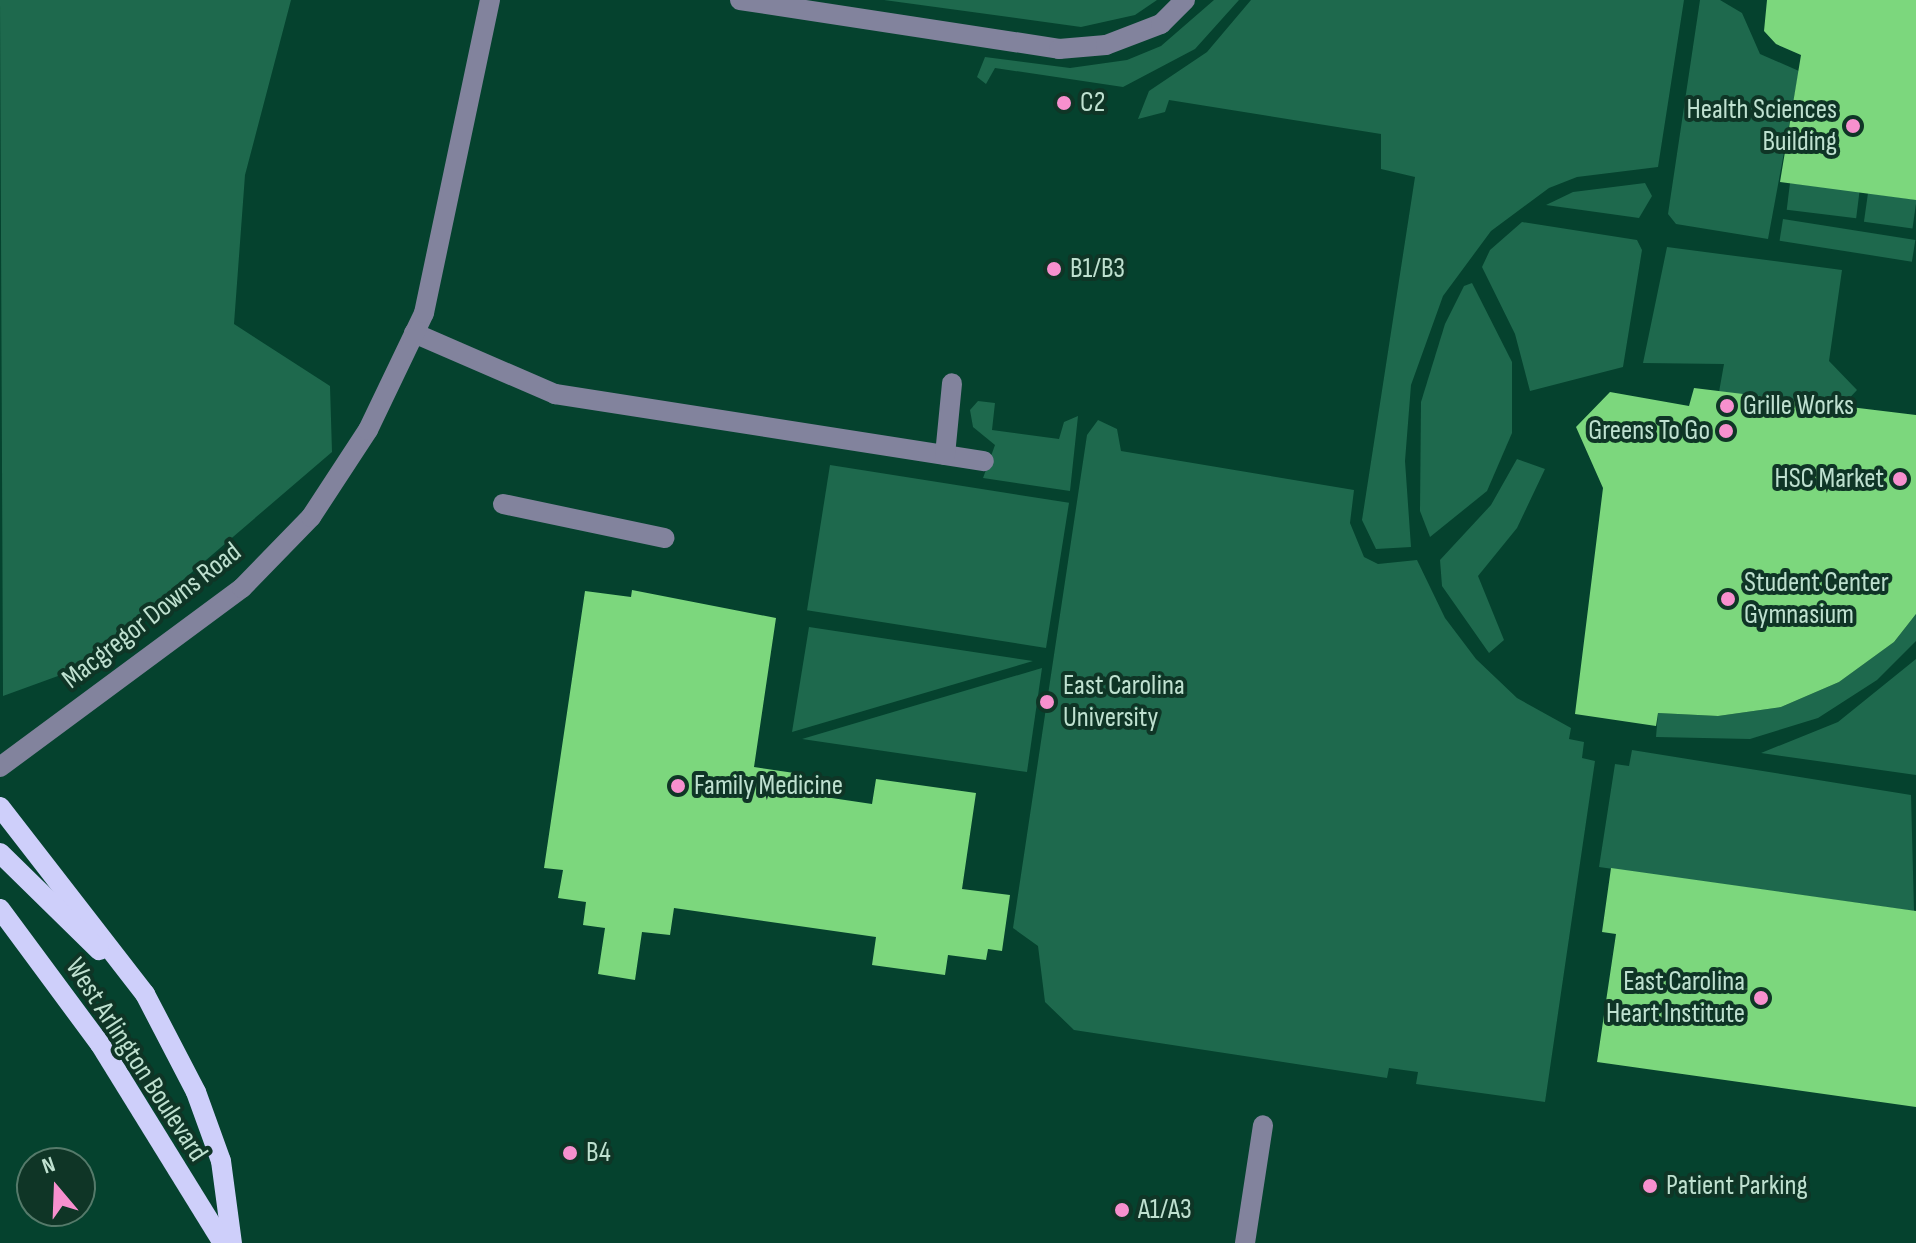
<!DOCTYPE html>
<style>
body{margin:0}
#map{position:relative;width:1916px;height:1243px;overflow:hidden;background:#05422e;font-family:"Sofia Sans Condensed",sans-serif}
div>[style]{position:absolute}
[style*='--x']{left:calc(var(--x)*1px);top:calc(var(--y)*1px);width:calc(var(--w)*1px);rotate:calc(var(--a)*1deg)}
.green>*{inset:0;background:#1e694d;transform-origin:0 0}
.building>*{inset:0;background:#7cd77d}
.minor>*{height:20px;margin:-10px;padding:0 10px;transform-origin:10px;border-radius:10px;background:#82839d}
.major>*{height:20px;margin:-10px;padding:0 10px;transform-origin:10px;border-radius:10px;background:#cecffa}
.dots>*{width:22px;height:22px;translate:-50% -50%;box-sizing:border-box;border:4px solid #0f3526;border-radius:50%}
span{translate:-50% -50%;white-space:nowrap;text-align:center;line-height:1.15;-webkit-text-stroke:8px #0f3526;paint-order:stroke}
.poi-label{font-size:28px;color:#bfe1d0}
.left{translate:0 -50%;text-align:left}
.right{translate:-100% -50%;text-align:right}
.street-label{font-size:28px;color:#bfe1d0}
.north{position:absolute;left:16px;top:1147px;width:80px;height:80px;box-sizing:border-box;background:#0f3526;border:2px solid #557a6a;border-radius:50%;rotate:341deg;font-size:22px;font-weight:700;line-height:32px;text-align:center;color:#bfe1d0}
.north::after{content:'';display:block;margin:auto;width:28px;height:36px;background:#f790ce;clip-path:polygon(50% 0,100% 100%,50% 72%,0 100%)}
</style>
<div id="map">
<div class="green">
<div style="clip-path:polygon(0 0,291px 0,245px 175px,234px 324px,330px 386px,332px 452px,80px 668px,3px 696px)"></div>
<div style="clip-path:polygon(884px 0,1157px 0,1135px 15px,1081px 27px)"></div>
<div style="clip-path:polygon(1214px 0,1239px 0,1195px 49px,1123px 87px,995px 68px,986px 84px,977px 77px,985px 57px,1070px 68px,1127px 60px,1161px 46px)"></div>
<div style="clip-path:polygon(1251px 0,1684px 0,1658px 167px,1577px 177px,1549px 188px,1491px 231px,1443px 296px,1411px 385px,1405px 461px,1411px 547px,1376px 549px,1362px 520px,1415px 177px,1381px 169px,1381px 134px,1169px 100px,1165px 112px,1138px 119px,1149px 91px,1207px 52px)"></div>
<div style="clip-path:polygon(1700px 0,1720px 0,1742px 13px,1760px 54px,1799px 71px,1768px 239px,1676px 224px,1668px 214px)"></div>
<div style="clip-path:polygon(1645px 183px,1652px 196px,1639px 218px,1546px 205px,1573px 192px)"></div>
<div style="left:1790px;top:183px;width:70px;height:27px;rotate:7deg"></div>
<div style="left:1868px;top:193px;width:49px;height:29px;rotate:8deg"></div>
<div style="left:1783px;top:219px;width:134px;height:22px;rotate:9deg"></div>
<div style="clip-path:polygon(1522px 222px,1637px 240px,1642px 250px,1623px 367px,1530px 391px,1515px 334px,1482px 267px,1490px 250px)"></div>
<div style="clip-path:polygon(1667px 247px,1842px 270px,1829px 361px,1857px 390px,1843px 405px,1719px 392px,1724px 364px,1643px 363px)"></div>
<div style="clip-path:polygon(1472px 283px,1512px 362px,1512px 433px,1487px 491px,1430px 537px,1420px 511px,1421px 402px,1445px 324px,1464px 286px)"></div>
<div style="clip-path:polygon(978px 401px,995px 403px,992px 430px,1059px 439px,1064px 422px,1078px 416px,1070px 491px,983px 478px,995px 445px,973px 427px,970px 410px)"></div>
<div style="clip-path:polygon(1098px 420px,1117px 429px,1121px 451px,1354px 490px,1350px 523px,1364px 557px,1378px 564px,1417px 560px,1445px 618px,1476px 659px,1517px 698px,1571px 728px,1569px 739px,1584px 742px,1582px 758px,1595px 761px,1545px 1102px,1416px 1084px,1418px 1072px,1389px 1068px,1387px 1078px,1074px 1030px,1045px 1002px,1038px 946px,1013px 928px,1087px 435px)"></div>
<div style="clip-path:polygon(1517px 459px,1545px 469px,1517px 528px,1478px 576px,1504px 640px,1489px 653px,1442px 586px,1440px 560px,1491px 505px)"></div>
<div style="left:830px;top:465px;width:242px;height:147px;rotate:9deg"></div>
<div style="clip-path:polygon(1916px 614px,1916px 641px,1877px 680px,1818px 718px,1750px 739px,1656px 737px,1658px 713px,1718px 716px,1781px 707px,1839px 682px,1894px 642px)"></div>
<div style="clip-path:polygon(809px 627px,1033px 661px,792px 732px)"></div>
<div style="clip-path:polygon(1916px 659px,1916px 775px,1761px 753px,1838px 722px)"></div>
<div style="clip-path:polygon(1042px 668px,1027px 772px,802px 739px)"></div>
<div style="clip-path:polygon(1632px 750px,1911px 795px,1914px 911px,1599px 867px,1615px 764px,1629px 766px)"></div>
</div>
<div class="building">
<div style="clip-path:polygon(1767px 0,1916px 0,1916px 200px,1780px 182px,1801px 55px,1776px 44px,1764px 31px)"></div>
<div style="clip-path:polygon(1694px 388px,1916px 415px,1916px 614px,1894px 642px,1839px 682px,1781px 707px,1718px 716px,1658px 713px,1656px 726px,1575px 714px,1603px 488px,1576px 427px,1610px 392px,1689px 406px)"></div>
<div style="clip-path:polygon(632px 590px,776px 618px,754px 767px,801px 774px,798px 793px,872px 804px,876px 779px,976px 793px,962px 889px,1010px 895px,1002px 951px,988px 949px,986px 960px,948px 955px,945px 975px,872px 965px,876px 937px,674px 908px,670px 935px,642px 932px,635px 980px,598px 974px,605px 928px,583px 925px,586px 902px,558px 898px,563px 870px,544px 868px,585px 591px,631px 597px)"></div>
<div style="clip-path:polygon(1611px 868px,1916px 911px,1916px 1107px,1597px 1062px,1616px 934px,1602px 932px)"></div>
</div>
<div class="minor">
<div style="--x:740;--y:0;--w:323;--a:8.7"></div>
<div style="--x:1059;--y:49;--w:47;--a:-4.9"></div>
<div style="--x:1106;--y:45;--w:59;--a:-20.9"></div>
<div style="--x:1161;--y:24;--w:34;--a:-45"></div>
<div style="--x:414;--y:333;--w:154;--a:23.4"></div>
<div style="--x:555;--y:394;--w:434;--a:8.9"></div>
<div style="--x:945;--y:455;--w:72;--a:-84.4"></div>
<div style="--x:503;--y:504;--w:165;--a:11.9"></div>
<div style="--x:0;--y:767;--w:301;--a:-36.5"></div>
<div style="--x:242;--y:588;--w:99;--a:-45.8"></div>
<div style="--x:311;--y:517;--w:104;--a:-56.8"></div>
<div style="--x:368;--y:430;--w:130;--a:-64.4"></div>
<div style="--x:424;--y:313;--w:320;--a:-78.1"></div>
<div style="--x:1245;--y:1243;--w:119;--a:-81.3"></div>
</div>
<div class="major">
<div style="--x:0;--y:807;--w:237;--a:52.2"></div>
<div style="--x:145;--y:994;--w:110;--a:62.5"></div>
<div style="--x:196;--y:1092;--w:73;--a:70.1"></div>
<div style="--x:221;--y:1161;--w:83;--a:82.4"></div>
<div style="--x:0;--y:853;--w:139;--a:44.4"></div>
<div style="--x:0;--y:909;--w:168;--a:53.5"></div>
<div style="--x:100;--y:1044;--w:234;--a:58.3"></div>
</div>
<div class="dots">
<div style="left:1064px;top:103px;background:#f790ce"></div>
<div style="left:1853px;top:126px;background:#f790ce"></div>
<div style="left:1054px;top:269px;background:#f790ce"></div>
<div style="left:1727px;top:406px;background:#f790ce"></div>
<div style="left:1726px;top:431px;background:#f790ce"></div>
<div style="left:1900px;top:479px;background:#f790ce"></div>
<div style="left:1728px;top:599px;background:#f790ce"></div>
<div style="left:1047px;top:702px;background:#f790ce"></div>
<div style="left:678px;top:786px;background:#f790ce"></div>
<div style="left:1761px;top:998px;background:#f790ce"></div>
<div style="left:570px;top:1153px;background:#f790ce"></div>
<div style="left:1650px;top:1186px;background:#f790ce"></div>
<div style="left:1122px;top:1210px;background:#f790ce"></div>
</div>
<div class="poi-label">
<span class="left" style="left:1080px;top:103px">C2</span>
<span class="right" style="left:1837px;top:126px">Health Sciences<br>Building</span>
<span class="left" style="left:1070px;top:269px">B1/B3</span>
<span class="left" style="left:1743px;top:406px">Grille Works</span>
<span class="right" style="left:1710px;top:431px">Greens To Go</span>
<span class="right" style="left:1884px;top:479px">HSC Market</span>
<span class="left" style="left:1744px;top:599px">Student Center<br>Gymnasium</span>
<span class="left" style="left:1063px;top:702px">East Carolina<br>University</span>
<span class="left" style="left:694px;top:786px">Family Medicine</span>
<span class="right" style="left:1745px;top:998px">East Carolina<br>Heart Institute</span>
<span class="left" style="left:586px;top:1153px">B4</span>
<span class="left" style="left:1666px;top:1186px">Patient Parking</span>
<span class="left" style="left:1138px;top:1210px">A1/A3</span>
</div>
<div class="street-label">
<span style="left:152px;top:616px;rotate:-38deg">Macgregor Downs Road</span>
<span style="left:136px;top:1060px;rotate:57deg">West Arlington Boulevard</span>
</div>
<div class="north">N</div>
</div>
